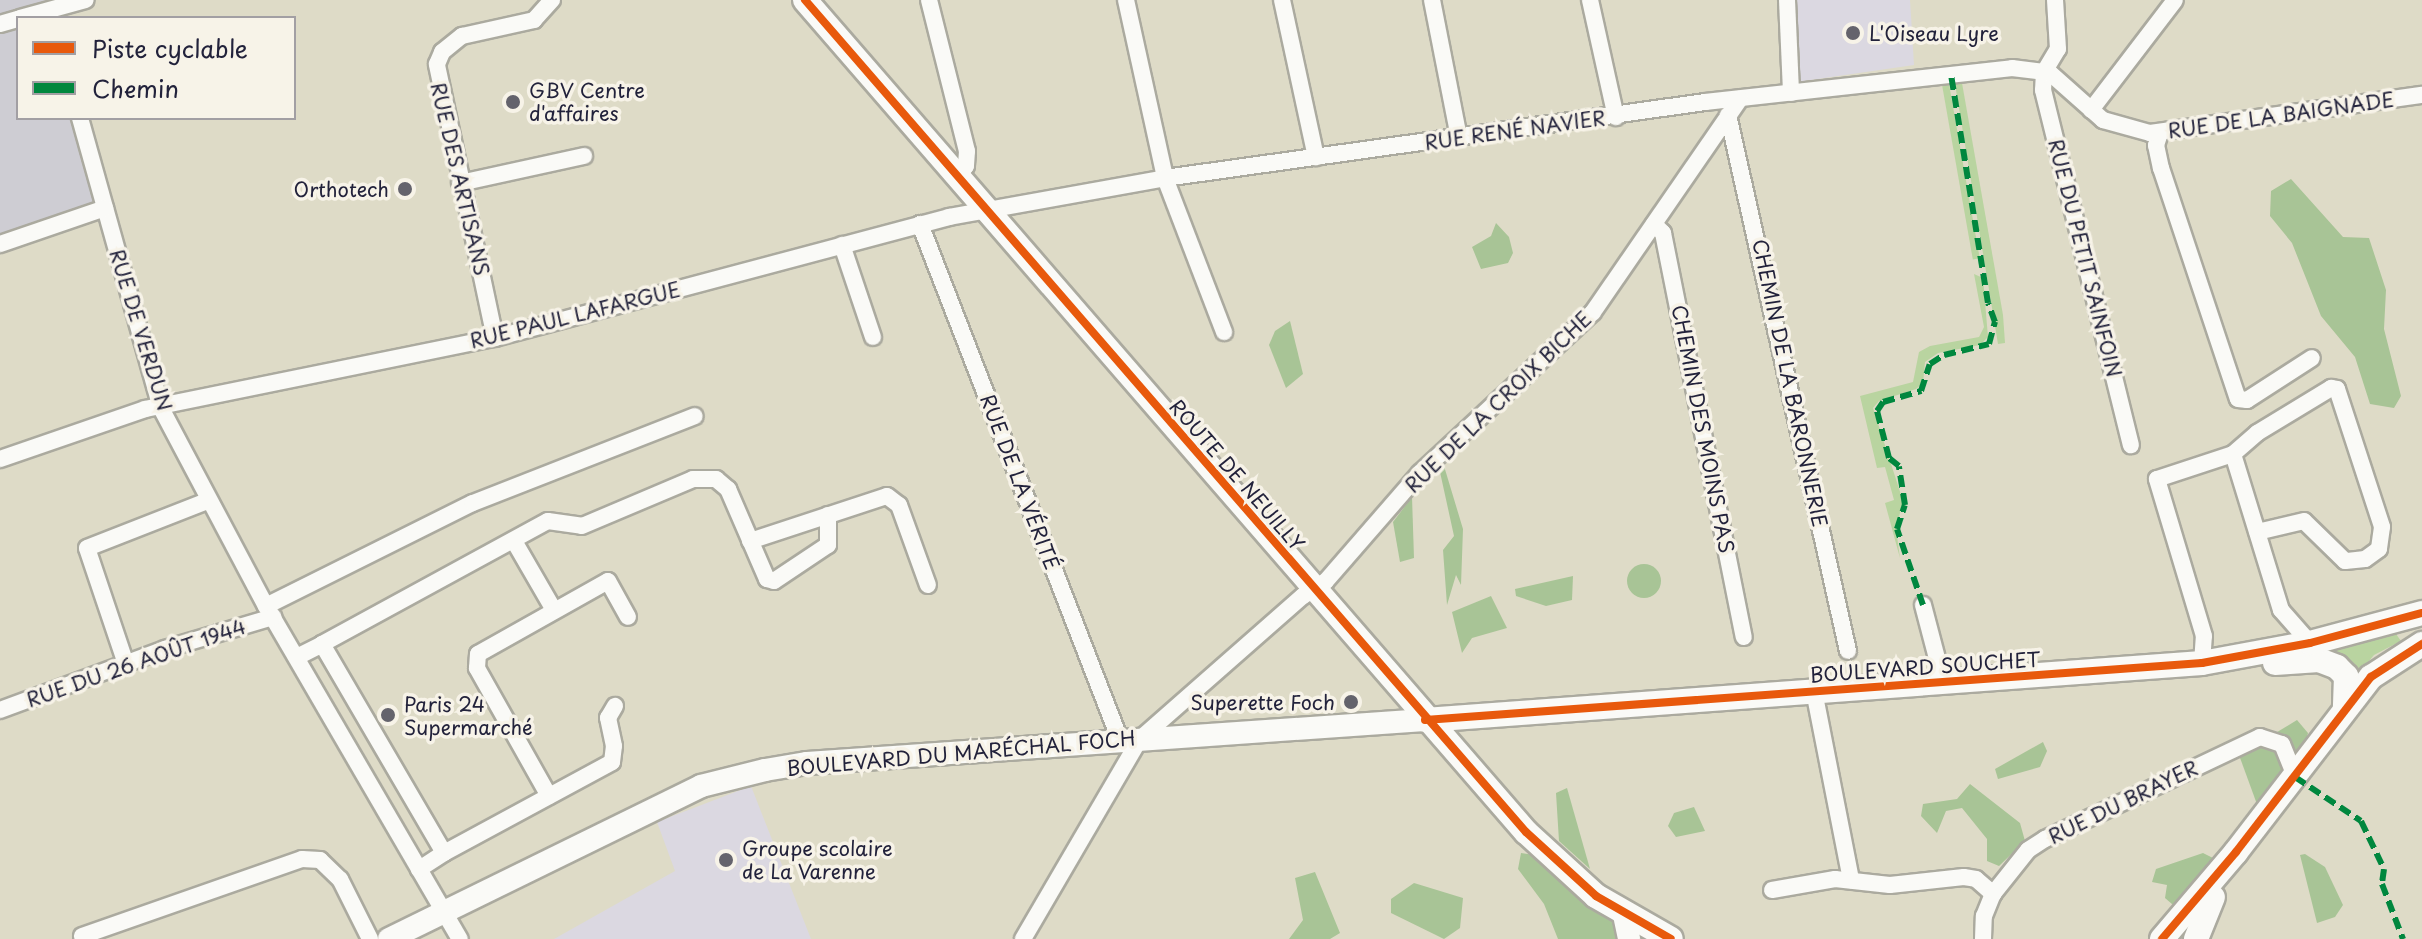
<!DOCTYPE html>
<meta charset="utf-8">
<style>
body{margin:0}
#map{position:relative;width:2422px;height:939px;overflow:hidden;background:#dedbc7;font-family:"Playpen Sans",sans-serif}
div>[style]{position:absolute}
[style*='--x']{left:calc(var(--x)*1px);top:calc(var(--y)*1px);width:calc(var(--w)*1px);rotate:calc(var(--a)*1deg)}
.built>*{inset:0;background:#dbd8e1}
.industrial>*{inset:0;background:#cecdd3}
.green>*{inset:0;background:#b9d4a0;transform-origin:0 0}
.forest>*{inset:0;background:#a8c496}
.round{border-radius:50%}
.roads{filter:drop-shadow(2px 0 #abaa9f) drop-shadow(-2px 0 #abaa9f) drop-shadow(0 2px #abaa9f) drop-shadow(0 -2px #abaa9f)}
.minor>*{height:16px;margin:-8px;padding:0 8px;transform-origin:8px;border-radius:8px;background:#fafaf7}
.secondary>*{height:22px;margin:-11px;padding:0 11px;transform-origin:11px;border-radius:11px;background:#fafaf7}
.primary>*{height:24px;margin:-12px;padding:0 12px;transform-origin:12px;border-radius:12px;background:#fafaf7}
.quiet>*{height:6px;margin-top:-3px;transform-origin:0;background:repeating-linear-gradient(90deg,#00873e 0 12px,transparent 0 18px)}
.cycleway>*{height:8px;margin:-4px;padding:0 4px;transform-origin:4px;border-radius:4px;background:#e8590c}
.dots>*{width:22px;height:22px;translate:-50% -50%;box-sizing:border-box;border:4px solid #f7f3e8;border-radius:50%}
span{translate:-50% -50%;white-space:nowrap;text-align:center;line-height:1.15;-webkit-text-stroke:7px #f7f3e8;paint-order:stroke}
.poi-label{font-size:20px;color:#22223b}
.left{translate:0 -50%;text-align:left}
.right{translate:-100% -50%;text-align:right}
.street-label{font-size:20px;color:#22223b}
.legend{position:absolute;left:16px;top:16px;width:280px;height:104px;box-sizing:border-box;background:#f7f3e8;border:2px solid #a29fa3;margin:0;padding:10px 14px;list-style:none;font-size:24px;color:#22223b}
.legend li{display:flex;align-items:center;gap:16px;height:40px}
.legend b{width:40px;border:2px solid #a29fa3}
</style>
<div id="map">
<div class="built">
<div style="clip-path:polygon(1792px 0,1910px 0,1914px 65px,1797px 82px)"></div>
<div style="clip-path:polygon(751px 786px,811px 939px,554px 939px,675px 871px,657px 822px)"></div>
</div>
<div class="industrial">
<div style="clip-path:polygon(0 0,86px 0,51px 10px,53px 18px,18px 18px,18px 118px,80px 118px,105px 208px,0 244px)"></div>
</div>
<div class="green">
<div style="clip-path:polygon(1962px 83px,2003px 315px,2005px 343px,1998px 344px,1955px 84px)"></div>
<div style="left:1949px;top:84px;width:177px;height:7px;rotate:80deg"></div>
<div style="clip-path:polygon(1974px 274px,1983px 278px,1988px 337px,1980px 345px,1938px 353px,1925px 362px,1923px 383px,1916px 389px,1879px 401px,1873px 408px,1903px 501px,1896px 529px,1900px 558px,1885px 503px,1894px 500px,1885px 467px,1877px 468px,1860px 396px,1913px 382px,1919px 352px,1930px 346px,1979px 337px,1984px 327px)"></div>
<div style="clip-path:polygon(2396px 634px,2401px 641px,2374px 655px,2353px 680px,2295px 656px)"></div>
</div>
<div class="forest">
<div style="clip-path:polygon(2291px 179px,2343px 237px,2369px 238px,2386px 290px,2384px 329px,2401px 396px,2394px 408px,2370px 404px,2355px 357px,2321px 316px,2292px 243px,2270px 216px,2271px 191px)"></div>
<div style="clip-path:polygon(1496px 223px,1509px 237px,1513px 253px,1508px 263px,1481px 269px,1472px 247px,1491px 236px)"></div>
<div style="clip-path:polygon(1290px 321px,1303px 374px,1286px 388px,1269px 345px,1275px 331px)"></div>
<div style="clip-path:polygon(1444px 466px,1463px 529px,1461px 585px,1456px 575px,1447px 605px,1443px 550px,1454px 536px,1440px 472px)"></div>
<div style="clip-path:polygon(1412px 497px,1414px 558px,1400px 562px,1393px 522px)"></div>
<div class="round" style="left:1627px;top:564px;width:34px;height:34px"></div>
<div style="clip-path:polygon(1573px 576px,1572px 600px,1546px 606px,1516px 596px,1515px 589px)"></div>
<div style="clip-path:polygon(1491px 596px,1507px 628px,1472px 638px,1462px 653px,1452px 612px)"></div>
<div style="clip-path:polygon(2297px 720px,2308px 733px,2305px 744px,2258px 807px,2239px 755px)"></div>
<div style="clip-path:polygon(2043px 742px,2047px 751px,2040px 767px,1998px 779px,1995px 769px)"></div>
<div style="clip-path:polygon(1970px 784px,2020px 823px,2025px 841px,1999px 866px,1987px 861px,1987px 839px,1962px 808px,1946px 811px,1937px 833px,1921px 816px,1923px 804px,1957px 799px)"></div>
<div style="clip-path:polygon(1567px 788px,1590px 869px,1559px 841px,1556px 793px)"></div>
<div style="clip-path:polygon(1694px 807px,1705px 831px,1676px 837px,1668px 826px,1674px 813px)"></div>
<div style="clip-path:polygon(1521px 853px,1535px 855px,1612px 917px,1616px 939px,1558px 939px,1544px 904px,1518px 869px)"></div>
<div style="clip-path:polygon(2203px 853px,2217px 860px,2179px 910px,2165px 898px,2167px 885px,2152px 882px,2156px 869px)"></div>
<div style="clip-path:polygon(2305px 854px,2325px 867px,2343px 905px,2335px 917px,2317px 923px,2300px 855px)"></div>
<div style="clip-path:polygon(1315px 872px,1340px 933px,1330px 939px,1289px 939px,1303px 920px,1295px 878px)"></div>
<div style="clip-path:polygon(1414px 883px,1463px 898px,1460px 928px,1444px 939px,1391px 913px,1391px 899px)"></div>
</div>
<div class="roads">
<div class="minor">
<div style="--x:929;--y:0;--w:156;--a:75.9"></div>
<div style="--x:967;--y:151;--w:15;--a:94"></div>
<div style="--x:966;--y:166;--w:13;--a:129"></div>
<div style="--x:1126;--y:0;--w:182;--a:77.6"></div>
<div style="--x:1165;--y:178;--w:165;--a:69"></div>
<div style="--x:1282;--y:0;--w:161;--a:77.8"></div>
<div style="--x:1432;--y:0;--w:140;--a:78.9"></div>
<div style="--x:1590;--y:0;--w:120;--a:77.5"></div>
<div style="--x:1787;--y:0;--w:93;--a:87.5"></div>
<div style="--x:20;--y:18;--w:68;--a:-15.3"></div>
<div style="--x:0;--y:24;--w:19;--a:-16"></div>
<div style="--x:2044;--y:72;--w:18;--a:93"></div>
<div style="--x:2043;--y:90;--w:366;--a:76.1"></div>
<div style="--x:2044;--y:72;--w:27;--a:-59"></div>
<div style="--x:2058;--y:49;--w:49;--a:-93.5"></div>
<div style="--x:2091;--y:110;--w:138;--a:-52.6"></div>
<div style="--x:1728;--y:115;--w:549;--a:77.38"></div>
<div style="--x:80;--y:118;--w:301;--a:74.4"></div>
<div style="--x:161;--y:408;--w:224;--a:62.1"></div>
<div style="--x:266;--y:606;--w:385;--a:59.8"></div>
<div style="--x:2160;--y:133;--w:13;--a:108"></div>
<div style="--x:2156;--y:145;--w:24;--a:78"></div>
<div style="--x:2161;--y:168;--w:243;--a:71.6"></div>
<div style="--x:2238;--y:399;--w:9;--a:6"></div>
<div style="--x:2247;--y:400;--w:77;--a:-32.9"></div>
<div style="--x:460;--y:183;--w:127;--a:-12.3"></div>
<div style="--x:920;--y:224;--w:553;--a:68.81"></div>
<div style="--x:1654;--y:224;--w:13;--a:45"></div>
<div style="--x:1663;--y:233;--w:412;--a:78.7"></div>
<div style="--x:0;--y:244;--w:111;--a:-18.9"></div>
<div style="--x:842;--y:245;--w:97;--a:71.4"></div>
<div style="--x:495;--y:338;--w:280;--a:-102"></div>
<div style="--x:437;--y:64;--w:13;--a:-67"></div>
<div style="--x:442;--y:52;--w:26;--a:-39"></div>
<div style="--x:462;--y:36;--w:74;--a:-12.5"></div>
<div style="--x:534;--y:20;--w:27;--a:-48"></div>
<div style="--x:2233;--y:454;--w:163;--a:72.9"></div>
<div style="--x:2281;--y:610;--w:44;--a:48.7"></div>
<div style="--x:0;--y:459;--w:153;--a:-19"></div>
<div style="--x:145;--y:409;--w:357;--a:-11.5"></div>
<div style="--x:495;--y:338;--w:470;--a:-14.9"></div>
<div style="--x:949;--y:217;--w:219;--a:-10.2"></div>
<div style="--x:1165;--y:178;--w:545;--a:-8.01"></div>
<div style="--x:1705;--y:102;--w:309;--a:-6.3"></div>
<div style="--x:2012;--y:68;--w:38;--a:7"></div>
<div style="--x:2050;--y:73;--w:71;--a:41.6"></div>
<div style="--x:2103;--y:120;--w:49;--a:15.5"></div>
<div style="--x:2150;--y:133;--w:275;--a:-8"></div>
<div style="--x:514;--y:541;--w:80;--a:59.9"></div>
<div style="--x:750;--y:541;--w:144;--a:-18.2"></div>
<div style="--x:887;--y:496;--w:15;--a:37"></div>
<div style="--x:899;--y:505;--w:85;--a:70.1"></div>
<div style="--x:1923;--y:605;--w:79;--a:75.3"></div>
<div style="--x:266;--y:606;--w:231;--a:-26.5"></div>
<div style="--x:473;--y:503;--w:238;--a:-21.4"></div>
<div style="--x:322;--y:644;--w:257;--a:-28.6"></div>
<div style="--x:548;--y:521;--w:34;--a:8"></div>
<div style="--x:582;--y:526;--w:121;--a:-22.9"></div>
<div style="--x:693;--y:479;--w:23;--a:0"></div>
<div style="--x:716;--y:479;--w:16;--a:40"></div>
<div style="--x:728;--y:489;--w:98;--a:66.6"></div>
<div style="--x:767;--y:579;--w:7;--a:16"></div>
<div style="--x:774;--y:581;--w:65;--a:-33.7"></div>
<div style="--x:828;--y:545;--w:30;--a:-90"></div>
<div style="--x:297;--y:657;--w:28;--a:-27"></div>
<div style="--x:322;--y:644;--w:242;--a:59.7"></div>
<div style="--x:444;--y:853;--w:30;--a:147"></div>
<div style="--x:2202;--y:663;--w:27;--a:-86"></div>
<div style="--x:2204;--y:636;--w:164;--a:-106.7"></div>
<div style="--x:2157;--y:479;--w:80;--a:-18.2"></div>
<div style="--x:2233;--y:454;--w:32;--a:-41"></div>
<div style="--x:2257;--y:433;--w:87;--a:-31.3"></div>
<div style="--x:2331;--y:388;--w:6;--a:9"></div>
<div style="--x:2337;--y:389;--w:145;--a:71.9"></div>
<div style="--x:2382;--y:527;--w:22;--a:98"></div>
<div style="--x:2379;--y:549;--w:17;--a:144"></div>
<div style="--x:2365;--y:559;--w:20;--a:174"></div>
<div style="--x:2345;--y:561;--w:57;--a:-135.7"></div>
<div style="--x:2304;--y:521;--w:48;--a:166.8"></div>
<div style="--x:126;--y:664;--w:122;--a:-108.6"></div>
<div style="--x:87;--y:548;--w:129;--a:-21.4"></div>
<div style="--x:1814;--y:691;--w:193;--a:78.9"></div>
<div style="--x:0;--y:710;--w:176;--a:-20.3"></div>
<div style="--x:165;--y:649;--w:113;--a:-16.5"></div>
<div style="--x:549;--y:796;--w:147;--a:-119.4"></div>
<div style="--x:477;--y:668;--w:14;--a:-86"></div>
<div style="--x:478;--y:654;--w:149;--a:-29.3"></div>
<div style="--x:608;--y:581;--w:41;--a:60.9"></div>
<div style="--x:444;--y:853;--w:191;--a:-28.4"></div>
<div style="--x:612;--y:762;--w:16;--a:-83"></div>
<div style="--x:614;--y:746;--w:29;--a:-102"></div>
<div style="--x:608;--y:718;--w:14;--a:-60"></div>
<div style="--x:1772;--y:890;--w:64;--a:-9.9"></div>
<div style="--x:1835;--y:879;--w:55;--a:6.2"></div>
<div style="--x:1890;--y:885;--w:74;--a:-6.2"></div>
<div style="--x:1964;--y:877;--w:12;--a:9"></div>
<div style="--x:1976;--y:879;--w:23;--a:41"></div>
<div style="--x:82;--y:936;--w:233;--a:-19.3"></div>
<div style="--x:302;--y:859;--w:18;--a:3"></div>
<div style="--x:320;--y:860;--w:28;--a:44"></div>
<div style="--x:340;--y:879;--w:67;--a:63.4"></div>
<div style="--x:1023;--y:939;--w:232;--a:-59.7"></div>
<div style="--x:1140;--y:739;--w:217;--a:-41.3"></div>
<div style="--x:1303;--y:596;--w:27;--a:-33"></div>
<div style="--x:1326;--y:581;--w:143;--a:-49"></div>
<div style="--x:1420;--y:473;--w:236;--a:-42.9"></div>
<div style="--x:1593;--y:312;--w:259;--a:-55.4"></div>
<div style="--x:1983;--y:939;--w:23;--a:-88"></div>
<div style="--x:1984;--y:916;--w:24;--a:-68"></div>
<div style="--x:1993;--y:894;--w:56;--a:-51.5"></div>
<div style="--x:2028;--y:850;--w:20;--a:-33"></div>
<div style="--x:2045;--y:839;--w:238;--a:-25.4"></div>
<div style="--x:2260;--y:737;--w:23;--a:18"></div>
<div style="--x:2282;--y:744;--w:35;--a:68"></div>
</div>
<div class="secondary">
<div style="--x:1624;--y:915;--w:25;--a:78"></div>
<div style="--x:389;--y:939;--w:347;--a:-26.1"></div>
<div style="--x:701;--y:786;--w:66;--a:-14"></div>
<div style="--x:765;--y:770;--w:43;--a:-9.5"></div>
<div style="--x:807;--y:763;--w:619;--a:-3.98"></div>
</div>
<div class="primary">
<div style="--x:805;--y:0;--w:1101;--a:49.09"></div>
<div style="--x:1526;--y:832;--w:95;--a:42.4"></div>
<div style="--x:1596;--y:896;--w:86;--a:29.8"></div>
<div style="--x:2275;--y:663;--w:44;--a:-3.9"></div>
<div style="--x:2319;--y:660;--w:19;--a:21"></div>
<div style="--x:2337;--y:667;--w:13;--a:45"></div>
<div style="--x:2346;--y:676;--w:33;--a:92"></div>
<div style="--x:1425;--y:720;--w:779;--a:-4.2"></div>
<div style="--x:2202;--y:663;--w:110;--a:-10.5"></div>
<div style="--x:2310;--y:643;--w:116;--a:-15"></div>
<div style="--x:2162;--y:939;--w:114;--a:-49.6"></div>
<div style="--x:2236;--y:852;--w:221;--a:-52.4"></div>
<div style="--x:2371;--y:677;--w:61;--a:-32.9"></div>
<div style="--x:2196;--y:939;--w:45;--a:-68"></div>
</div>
</div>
<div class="quiet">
<div style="--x:1923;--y:605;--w:80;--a:-108.9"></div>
<div style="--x:1897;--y:529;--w:25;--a:-72"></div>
<div style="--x:1905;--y:505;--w:39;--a:-99"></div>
<div style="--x:1899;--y:466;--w:13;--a:-141"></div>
<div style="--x:1889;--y:458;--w:49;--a:-104.3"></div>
<div style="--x:1877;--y:411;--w:11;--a:-56"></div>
<div style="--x:1883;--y:402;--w:40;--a:-16"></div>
<div style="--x:1921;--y:391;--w:28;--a:-72"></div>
<div style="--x:1930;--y:364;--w:17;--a:-33"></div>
<div style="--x:1944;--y:355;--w:46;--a:-13.7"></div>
<div style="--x:1989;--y:344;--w:23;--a:-75"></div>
<div style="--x:1995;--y:322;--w:20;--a:-110"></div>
<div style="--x:1988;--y:303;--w:231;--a:-99.2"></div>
<div style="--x:2295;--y:777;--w:79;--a:33.7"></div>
<div style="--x:2361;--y:821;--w:53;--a:64.4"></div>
<div style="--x:2384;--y:869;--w:15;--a:98"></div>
<div style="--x:2382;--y:884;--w:59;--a:69.1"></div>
</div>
<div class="cycleway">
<div style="--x:805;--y:0;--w:1101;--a:49.09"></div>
<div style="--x:1526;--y:832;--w:95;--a:42.4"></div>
<div style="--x:1596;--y:896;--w:86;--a:29.8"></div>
<div style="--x:1425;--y:720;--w:779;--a:-4.2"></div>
<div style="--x:2202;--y:663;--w:110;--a:-10.5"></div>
<div style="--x:2310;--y:643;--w:116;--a:-15"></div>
<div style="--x:2162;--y:939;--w:114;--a:-49.6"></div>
<div style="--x:2236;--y:852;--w:221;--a:-52.4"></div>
<div style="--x:2371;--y:677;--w:61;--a:-32.9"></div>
</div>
<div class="dots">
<div style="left:1853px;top:33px;background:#64636c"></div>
<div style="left:513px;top:102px;background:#64636c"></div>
<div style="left:405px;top:189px;background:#64636c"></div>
<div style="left:1351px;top:702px;background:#64636c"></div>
<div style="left:388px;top:715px;background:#64636c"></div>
<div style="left:726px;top:860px;background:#64636c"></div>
</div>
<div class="poi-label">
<span class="left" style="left:1869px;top:33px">L'Oiseau Lyre</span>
<span class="left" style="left:529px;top:102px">GBV Centre<br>d'affaires</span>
<span class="right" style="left:389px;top:189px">Orthotech</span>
<span class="right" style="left:1335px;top:702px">Superette Foch</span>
<span class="left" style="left:404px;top:716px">Paris 24<br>Supermarché</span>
<span class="left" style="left:742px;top:860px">Groupe scolaire<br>de La Varenne</span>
</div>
<div class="street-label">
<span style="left:2281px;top:115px;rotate:-8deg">RUE DE LA BAIGNADE</span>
<span style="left:1515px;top:130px;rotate:-8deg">RUE RENÉ NAVIER</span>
<span style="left:460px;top:179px;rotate:77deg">RUE DES ARTISANS</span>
<span style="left:2085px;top:258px;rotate:76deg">RUE DU PETIT SAINFOIN</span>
<span style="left:575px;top:315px;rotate:-14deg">RUE PAUL LAFARGUE</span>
<span style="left:141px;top:330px;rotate:73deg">RUE DE VERDUN</span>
<span style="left:1790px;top:383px;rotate:78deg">CHEMIN DE LA BARONNERIE</span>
<span style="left:1498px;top:402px;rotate:-44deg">RUE DE LA CROIX BICHE</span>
<span style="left:1703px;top:429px;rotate:79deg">CHEMIN DES MOINS PAS</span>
<span style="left:1237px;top:475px;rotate:49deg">ROUTE DE NEUILLY</span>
<span style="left:1020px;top:482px;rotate:69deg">RUE DE LA VÉRITÉ</span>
<span style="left:136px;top:663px;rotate:-19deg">RUE DU 26 AOÛT 1944</span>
<span style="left:1925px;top:667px;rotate:-4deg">BOULEVARD SOUCHET</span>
<span style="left:961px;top:753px;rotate:-5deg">BOULEVARD DU MARÉCHAL FOCH</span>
<span style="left:2123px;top:802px;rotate:-26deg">RUE DU BRAYER</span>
</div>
<ul class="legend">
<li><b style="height:10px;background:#e8590c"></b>Piste cyclable</li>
<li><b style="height:10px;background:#00873e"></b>Chemin</li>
</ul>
</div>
